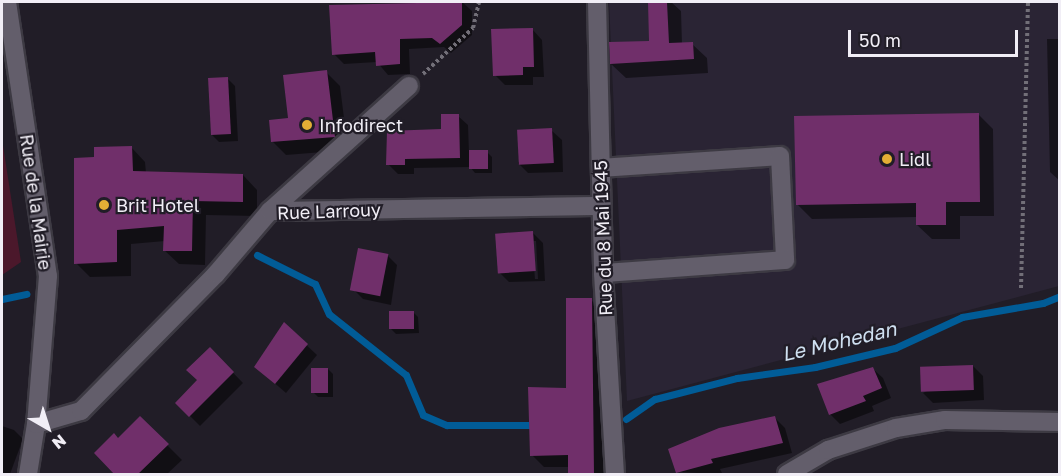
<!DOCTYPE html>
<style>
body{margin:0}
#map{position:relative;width:1061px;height:476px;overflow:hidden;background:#211d27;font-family:"Golos Text",sans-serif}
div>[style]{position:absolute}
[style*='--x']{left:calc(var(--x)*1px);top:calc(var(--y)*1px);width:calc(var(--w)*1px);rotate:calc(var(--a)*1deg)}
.built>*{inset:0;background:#2a2434}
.green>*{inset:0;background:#4b182b}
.shadow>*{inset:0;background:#0007}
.stream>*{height:7px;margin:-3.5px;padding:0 3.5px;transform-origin:3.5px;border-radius:3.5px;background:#015c97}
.building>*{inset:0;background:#702f6a;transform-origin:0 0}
.path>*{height:4px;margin-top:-2px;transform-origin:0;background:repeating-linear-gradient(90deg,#726f78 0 3px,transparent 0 6px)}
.roads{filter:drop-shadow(2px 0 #3d3a43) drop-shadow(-2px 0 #3d3a43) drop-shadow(0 2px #3d3a43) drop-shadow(0 -2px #3d3a43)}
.minor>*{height:18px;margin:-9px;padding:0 9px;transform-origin:9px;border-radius:9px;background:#635e6b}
.dots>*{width:16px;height:16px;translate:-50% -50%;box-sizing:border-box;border:3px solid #211d27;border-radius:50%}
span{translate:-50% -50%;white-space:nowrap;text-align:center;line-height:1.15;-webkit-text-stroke:4.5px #211d27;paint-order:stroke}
.poi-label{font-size:18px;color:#f1eef6}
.left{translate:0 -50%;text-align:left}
.street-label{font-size:18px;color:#f1eef6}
.water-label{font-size:20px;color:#cfe0f1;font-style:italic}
.frame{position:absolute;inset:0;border:3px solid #f1eef6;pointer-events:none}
.north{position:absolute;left:18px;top:398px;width:60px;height:60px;-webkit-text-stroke:4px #211d27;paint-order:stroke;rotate:141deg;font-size:16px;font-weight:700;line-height:24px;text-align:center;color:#f1eef6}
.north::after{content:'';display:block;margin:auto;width:21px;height:27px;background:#f1eef6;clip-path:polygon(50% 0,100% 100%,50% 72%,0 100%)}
.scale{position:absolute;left:848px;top:30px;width:170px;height:27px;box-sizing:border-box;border:3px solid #f1eef6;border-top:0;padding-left:8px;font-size:18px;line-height:21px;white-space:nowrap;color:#f1eef6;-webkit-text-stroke:4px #211d27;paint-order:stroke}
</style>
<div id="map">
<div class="built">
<div style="clip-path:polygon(609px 2px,1059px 2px,1059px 286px,627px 401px)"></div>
</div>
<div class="green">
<div style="clip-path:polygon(2px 139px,21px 262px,2px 275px)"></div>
</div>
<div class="shadow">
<div style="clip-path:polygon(462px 2px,472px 11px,472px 35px,451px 53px,444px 47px,409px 49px,410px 74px,388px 75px,377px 62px,344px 64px,334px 54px,331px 7px)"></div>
<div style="clip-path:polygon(650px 2px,671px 2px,681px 11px,682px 44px,692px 44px,707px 58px,708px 73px,626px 78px,611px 64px,650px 42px)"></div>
<div style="clip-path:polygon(532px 29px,542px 40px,544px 77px,533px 77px,533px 85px,505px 85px,495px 75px)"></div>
<div style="clip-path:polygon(1047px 39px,1060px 39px,1060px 181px,1050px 172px)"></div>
<div style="clip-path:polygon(326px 72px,340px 86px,348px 150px,286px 155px,272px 141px)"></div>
<div style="clip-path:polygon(227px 78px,235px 86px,238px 141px,219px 142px,211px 134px)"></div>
<div style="clip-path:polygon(978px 114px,993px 129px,994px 216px,960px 216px,960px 239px,932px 239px,917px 225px,917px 217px,812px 219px,797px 204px)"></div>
<div style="clip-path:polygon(458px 116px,468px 125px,469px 152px,487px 152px,492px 157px,492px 173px,475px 173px,470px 167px,414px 168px,414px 174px,398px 174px,388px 164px,443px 131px)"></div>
<div style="clip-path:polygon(551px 130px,562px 140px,563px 172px,528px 173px,518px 163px)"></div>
<div style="clip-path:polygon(131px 147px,145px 162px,146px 173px,243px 175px,257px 190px,257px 216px,206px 215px,205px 265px,179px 264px,164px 250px,165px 241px,131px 244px,131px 276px,90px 277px,76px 263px,96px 158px)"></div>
<div style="clip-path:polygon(evenodd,533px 233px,543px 243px,545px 281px,509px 282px,499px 272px,533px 233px,532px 241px,536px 241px,538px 279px,535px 279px,532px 241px)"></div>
<div style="clip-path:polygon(387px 255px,397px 265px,391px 305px,363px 299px,353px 289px)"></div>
<div style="clip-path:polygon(591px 300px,604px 312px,606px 474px,569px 474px,569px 467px,544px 467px,532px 455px,568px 390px)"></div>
<div style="clip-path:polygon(413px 312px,418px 317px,419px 333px,396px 334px,391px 329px)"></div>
<div style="clip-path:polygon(284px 324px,317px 355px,286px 393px,256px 367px)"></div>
<div style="clip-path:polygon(210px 349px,243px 383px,200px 426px,177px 403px,198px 381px)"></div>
<div style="clip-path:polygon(973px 366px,983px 376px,984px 400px,933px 403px,923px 393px)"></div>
<div style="clip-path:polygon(328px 369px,333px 374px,333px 397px,318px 397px,313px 392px)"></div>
<div style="clip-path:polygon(873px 369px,883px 378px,891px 398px,872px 406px,874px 411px,840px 424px,830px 414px,819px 385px)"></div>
<div style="clip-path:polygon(140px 418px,182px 460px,167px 474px,116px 474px,96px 453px,118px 440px)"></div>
<div style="clip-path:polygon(775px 418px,785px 428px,792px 453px,720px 469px,722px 473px,717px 474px,677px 472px)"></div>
<div style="clip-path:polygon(2px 426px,14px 430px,23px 439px,10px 474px,2px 474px)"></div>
</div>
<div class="stream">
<div style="--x:257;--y:255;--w:65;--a:26.6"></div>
<div style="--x:315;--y:284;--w:33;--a:65"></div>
<div style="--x:329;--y:314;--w:98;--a:38.4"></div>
<div style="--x:406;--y:375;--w:43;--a:67"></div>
<div style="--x:423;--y:415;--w:26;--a:23"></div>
<div style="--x:447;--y:425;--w:91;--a:0"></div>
<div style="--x:2;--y:299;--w:25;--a:-12"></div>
<div style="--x:626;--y:419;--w:35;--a:-35"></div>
<div style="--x:655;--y:399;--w:85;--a:-14.4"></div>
<div style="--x:737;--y:378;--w:79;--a:-8"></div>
<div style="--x:815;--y:367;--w:82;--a:-13.4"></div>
<div style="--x:895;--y:348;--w:74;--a:-24.8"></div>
<div style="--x:962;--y:317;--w:82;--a:-9.8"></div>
<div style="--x:1043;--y:303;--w:18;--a:-22"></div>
</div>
<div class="building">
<div style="clip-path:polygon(462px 2px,462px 25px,440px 44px,432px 38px,400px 39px,400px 64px,376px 66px,375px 52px,332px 55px,329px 5px)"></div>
<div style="clip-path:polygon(648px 2px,667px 2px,669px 43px,693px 42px,694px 59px,610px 64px,609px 42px,649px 41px)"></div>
<div style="clip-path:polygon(533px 28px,534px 67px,523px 67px,523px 75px,493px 76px,491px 29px)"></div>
<div style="clip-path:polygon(327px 70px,335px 137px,271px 142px,269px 120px,288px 118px,283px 75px)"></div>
<div style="left:228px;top:77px;width:57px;height:20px;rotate:87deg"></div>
<div style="clip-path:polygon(979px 113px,980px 202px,946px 202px,946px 225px,916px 225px,916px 203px,796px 205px,794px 116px)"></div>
<div style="clip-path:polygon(441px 114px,459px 114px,460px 158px,405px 159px,405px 165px,386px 165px,387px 131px,441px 129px)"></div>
<div style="left:552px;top:128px;width:35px;height:35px;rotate:87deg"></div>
<div style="clip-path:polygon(132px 146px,133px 171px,243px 174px,243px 202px,193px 201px,192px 251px,163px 251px,164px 226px,117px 230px,117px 262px,74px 264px,74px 158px,94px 157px,94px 147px)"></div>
<div style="left:488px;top:150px;width:19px;height:19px;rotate:90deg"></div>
<div style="left:533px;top:231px;width:40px;height:38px;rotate:86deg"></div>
<div style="left:358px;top:248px;width:31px;height:43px;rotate:11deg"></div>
<div style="clip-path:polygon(566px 298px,592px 298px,594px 474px,568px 474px,568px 455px,530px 456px,528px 387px,566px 388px)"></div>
<div style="left:389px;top:311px;width:25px;height:18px"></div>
<div style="clip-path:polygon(284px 322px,308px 344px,275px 384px,254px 367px)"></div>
<div style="clip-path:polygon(210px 347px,234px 372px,189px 417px,175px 403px,197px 380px,186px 370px)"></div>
<div style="left:973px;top:365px;width:25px;height:53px;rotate:88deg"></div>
<div style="clip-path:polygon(873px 367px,882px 388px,863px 396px,866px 401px,829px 415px,817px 384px)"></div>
<div style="left:311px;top:368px;width:17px;height:25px"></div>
<div style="clip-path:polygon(140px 416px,169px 444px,138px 474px,114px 474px,94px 453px,114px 433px,118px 438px)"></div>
<div style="clip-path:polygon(775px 416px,783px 443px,711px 459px,713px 463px,676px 473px,668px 449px,719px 428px)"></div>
</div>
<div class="path">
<div style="--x:423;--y:74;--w:68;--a:-42.6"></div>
<div style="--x:473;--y:28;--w:27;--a:-77"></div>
<div style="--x:1021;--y:288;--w:286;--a:-88.6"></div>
</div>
<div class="roads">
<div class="minor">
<div style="--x:7;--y:2;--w:277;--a:81.5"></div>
<div style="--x:48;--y:276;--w:148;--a:94.6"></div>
<div style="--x:36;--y:424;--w:51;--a:99.1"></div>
<div style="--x:597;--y:2;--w:271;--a:88.7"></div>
<div style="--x:603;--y:273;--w:201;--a:86.6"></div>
<div style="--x:601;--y:168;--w:179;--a:-3.8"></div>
<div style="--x:780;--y:156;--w:104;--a:87.2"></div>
<div style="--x:785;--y:260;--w:182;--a:175.9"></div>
<div style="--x:270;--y:211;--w:187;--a:-42"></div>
<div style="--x:36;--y:424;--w:47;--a:-16.1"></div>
<div style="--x:81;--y:411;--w:192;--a:-45.4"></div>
<div style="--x:216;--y:274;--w:83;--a:-49.4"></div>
<div style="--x:270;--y:211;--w:331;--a:-0.9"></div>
<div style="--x:787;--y:474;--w:48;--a:-30.3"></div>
<div style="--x:828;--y:450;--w:71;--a:-17.9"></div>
<div style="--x:896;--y:428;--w:50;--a:-9.3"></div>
<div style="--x:945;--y:420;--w:115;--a:1"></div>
</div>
</div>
<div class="dots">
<div style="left:307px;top:125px;background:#e3ae35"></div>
<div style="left:887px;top:159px;background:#e3ae35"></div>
<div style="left:104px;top:205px;background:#e3ae35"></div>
</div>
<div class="poi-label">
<span class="left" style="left:319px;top:125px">Infodirect</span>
<span class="left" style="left:899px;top:159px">Lidl</span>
<span class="left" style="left:116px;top:205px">Brit Hotel</span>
</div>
<div class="street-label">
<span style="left:36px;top:202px;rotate:82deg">Rue de la Mairie</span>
<span style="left:329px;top:211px;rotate:-2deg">Rue Larrouy</span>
<span style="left:603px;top:238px;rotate:-92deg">Rue du 8 Mai 1945</span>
</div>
<div class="water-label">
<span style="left:839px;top:341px;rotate:-13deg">Le Mohedan</span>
</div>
<div class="frame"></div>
<div class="north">N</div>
<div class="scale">50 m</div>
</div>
